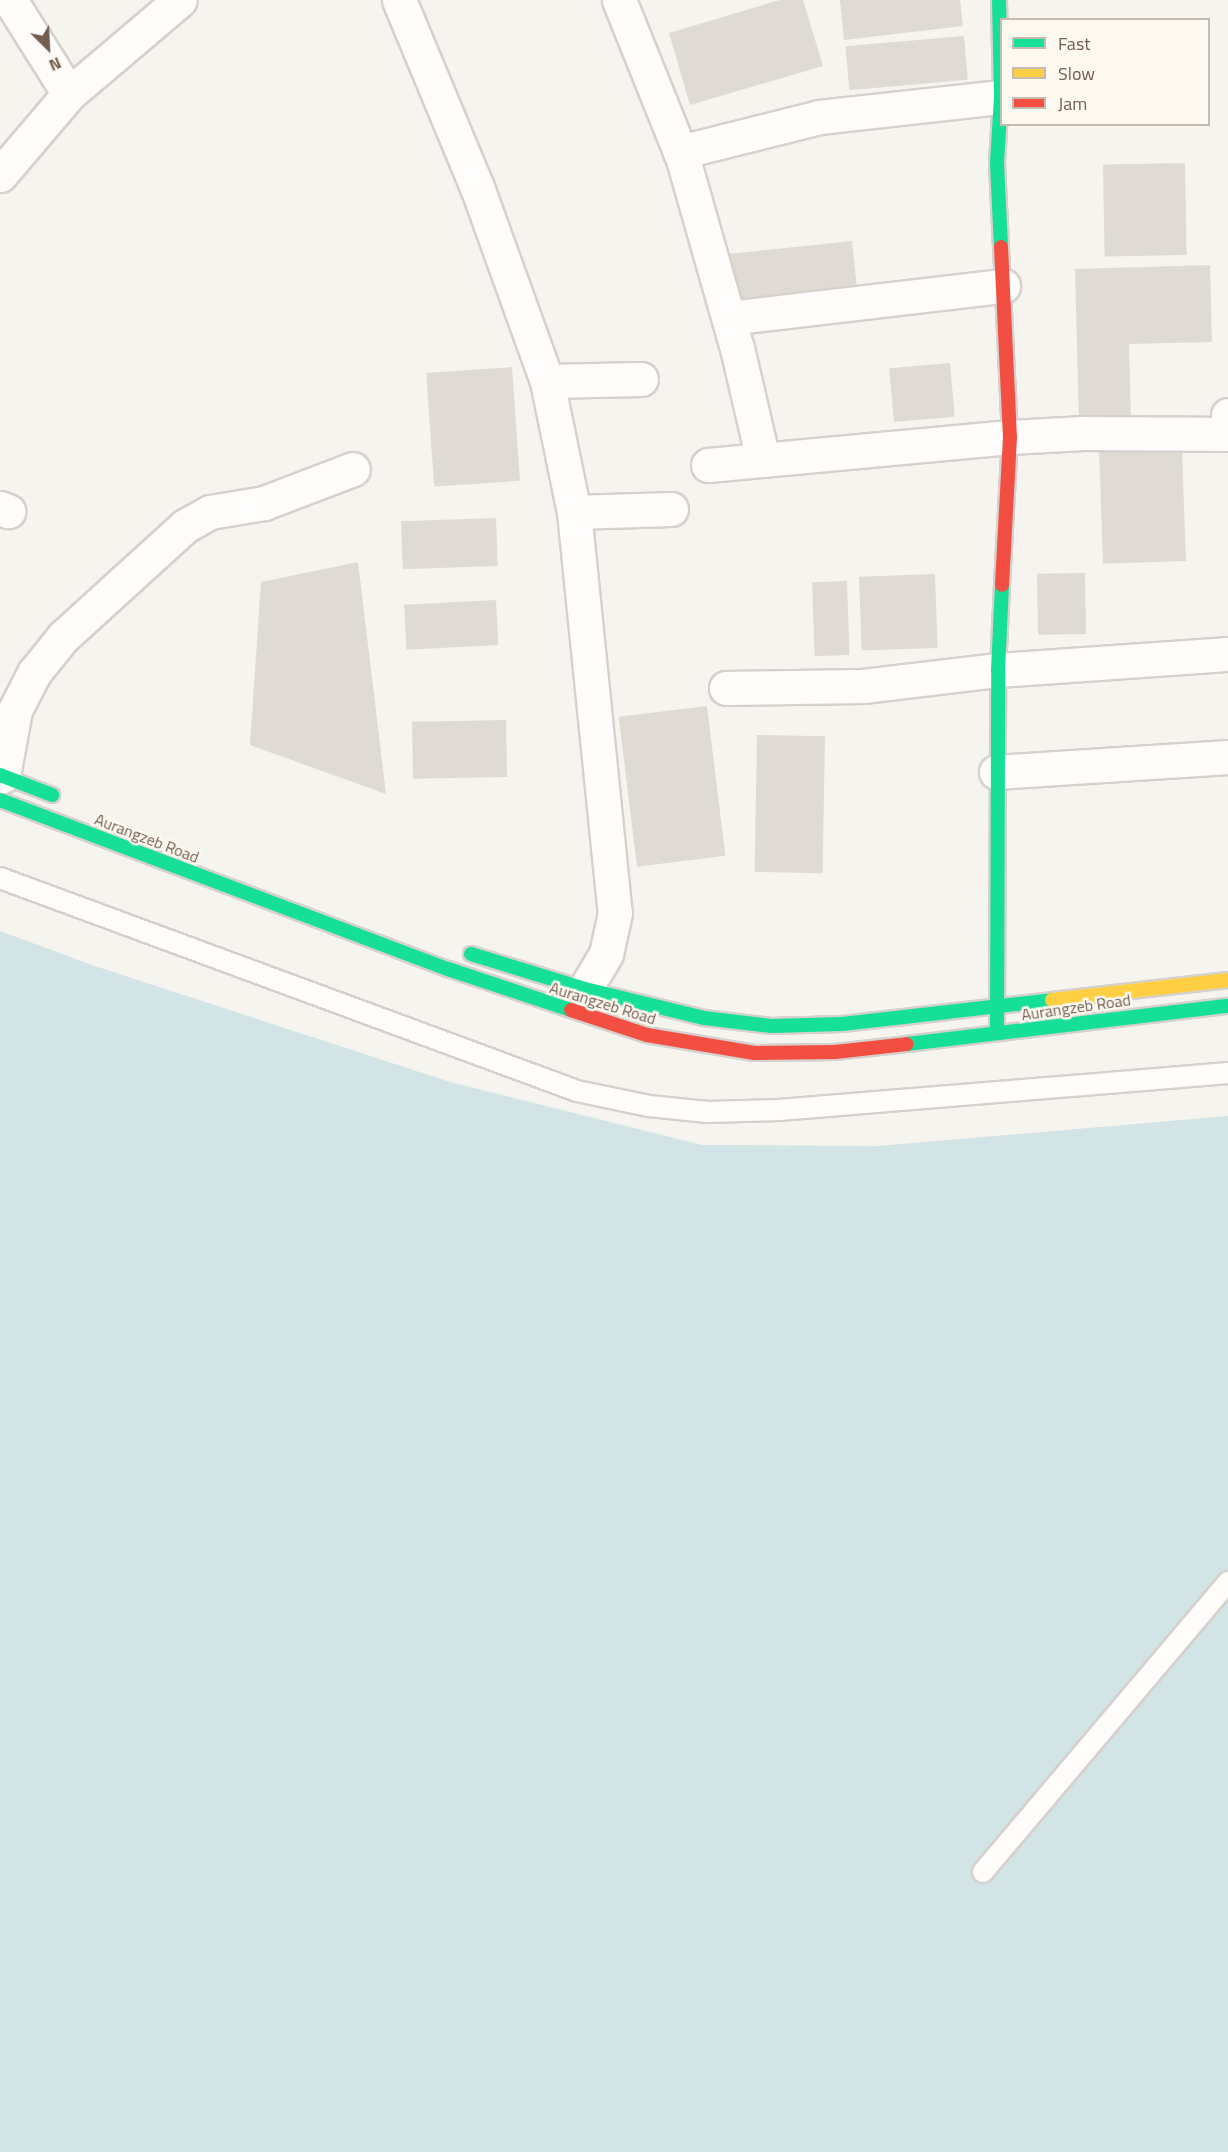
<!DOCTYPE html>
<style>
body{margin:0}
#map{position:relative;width:1228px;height:2152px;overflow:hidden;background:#f6f4ee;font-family:"Titillium Web",sans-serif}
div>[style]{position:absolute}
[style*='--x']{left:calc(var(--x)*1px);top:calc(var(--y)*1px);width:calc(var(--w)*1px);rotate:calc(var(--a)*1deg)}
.water>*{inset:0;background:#d2e4e6}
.building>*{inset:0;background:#e0dad4;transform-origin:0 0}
.roads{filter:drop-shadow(2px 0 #d6d1cc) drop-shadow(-2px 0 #d6d1cc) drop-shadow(0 2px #d6d1cc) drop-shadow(0 -2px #d6d1cc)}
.lane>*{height:20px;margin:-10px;padding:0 10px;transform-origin:10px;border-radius:10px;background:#fefdfc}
.street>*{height:33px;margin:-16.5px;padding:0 16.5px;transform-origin:16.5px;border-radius:16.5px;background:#fefdfc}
.fast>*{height:14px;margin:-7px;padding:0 7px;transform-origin:7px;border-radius:7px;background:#16e098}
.slow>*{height:14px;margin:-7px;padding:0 7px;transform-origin:7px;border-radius:7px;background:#ffcf43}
.jam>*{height:14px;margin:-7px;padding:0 7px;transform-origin:7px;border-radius:7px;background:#f24e42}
span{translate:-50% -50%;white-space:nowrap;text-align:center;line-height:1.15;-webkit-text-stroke:5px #fdf9f1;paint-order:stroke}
.street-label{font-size:16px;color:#725e51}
.legend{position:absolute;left:1000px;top:18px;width:210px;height:108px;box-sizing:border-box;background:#fdf9f1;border:2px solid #c5bbb1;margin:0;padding:8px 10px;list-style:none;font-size:18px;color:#725e51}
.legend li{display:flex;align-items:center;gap:12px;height:30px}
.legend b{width:30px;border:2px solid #c5bbb1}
.north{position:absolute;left:18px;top:18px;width:60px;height:60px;-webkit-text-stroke:4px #fdf9f1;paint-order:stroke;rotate:156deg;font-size:16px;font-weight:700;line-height:24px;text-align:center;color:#725e51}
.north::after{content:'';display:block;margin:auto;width:21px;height:27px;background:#725e51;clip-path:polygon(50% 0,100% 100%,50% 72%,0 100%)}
</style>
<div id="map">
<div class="water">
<div style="clip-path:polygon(0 931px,92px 965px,450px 1082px,702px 1145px,878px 1146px,1228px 1116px,1228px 2152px,0 2152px)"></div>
</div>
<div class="building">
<div style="clip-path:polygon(780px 0,803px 0,823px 66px,690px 105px,669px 33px)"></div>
<div style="clip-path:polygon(840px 0,960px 0,963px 26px,844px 40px)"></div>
<div style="left:964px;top:36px;width:44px;height:119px;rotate:85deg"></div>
<div style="left:1185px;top:163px;width:92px;height:82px;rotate:89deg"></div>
<div style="left:852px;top:241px;width:54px;height:126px;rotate:84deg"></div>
<div style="clip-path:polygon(1210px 265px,1212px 342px,1129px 344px,1131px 423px,1079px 425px,1075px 269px)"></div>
<div style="left:950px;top:363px;width:54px;height:61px;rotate:85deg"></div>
<div style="left:512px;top:367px;width:114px;height:86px;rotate:86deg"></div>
<div style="left:1182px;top:448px;width:113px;height:83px;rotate:88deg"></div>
<div style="left:496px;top:518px;width:48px;height:95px;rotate:88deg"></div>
<div style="clip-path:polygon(358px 562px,386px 794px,250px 745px,261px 582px)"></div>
<div style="left:1085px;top:573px;width:61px;height:48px;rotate:89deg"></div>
<div style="left:935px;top:574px;width:74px;height:76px;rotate:88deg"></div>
<div style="left:847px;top:581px;width:74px;height:35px;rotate:88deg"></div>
<div style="left:496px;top:600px;width:45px;height:92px;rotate:87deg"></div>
<div style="left:707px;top:706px;width:151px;height:89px;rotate:83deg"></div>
<div style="left:506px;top:720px;width:57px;height:94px;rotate:89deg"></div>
<div style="left:757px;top:735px;width:68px;height:137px;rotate:1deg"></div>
</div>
<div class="roads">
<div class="lane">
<div style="--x:0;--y:878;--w:615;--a:20.26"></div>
<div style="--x:577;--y:1091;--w:74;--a:11.8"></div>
<div style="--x:649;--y:1106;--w:59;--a:5.8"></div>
<div style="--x:708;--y:1112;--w:71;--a:-1.6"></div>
<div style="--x:779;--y:1110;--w:451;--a:-4.7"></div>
<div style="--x:983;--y:1872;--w:380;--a:-49.8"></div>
</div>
<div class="street">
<div style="--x:10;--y:0;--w:111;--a:57.9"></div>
<div style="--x:399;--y:0;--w:203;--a:67.4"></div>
<div style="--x:477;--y:187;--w:206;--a:70.2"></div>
<div style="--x:547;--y:381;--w:134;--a:78.4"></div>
<div style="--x:574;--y:512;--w:403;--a:84.2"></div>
<div style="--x:615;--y:913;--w:42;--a:102.4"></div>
<div style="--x:606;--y:954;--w:41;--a:121"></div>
<div style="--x:619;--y:0;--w:171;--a:68.1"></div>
<div style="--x:683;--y:159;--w:197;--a:74.1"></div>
<div style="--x:737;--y:348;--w:115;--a:76.9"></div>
<div style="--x:680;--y:152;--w:143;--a:-14.1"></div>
<div style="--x:819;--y:117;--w:183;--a:-6.3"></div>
<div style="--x:0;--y:175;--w:106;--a:-49.6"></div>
<div style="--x:69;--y:94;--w:145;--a:-40.3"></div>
<div style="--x:729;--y:318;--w:276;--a:-6.7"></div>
<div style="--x:547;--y:381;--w:94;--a:-1.2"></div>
<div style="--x:708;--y:465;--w:303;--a:-5.3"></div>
<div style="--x:1010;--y:437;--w:73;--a:-3.1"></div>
<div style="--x:1083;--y:433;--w:144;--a:0.4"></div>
<div style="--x:1227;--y:434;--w:19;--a:-87"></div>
<div style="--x:0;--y:508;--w:9;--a:21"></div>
<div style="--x:574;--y:512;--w:97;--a:-1.8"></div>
<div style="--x:726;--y:688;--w:137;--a:-0.8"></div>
<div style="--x:863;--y:686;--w:136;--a:-6.8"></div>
<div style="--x:998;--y:670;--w:231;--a:-4"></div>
<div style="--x:996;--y:772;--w:232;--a:-3.7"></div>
<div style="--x:3;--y:776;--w:67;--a:-79.7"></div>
<div style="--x:15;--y:710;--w:42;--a:-62.8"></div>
<div style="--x:34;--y:673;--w:46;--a:-51.1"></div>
<div style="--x:63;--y:637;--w:165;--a:-42.3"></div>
<div style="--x:185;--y:526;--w:29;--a:-29"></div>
<div style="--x:210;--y:512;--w:55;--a:-9.5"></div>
<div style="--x:264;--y:503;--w:95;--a:-20.9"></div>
</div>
<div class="fast">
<div style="--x:999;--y:0;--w:97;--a:88.8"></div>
<div style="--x:1001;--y:97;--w:66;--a:93.5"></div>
<div style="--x:997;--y:163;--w:84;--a:87.3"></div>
<div style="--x:0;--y:775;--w:56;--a:21"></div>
<div style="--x:0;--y:800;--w:479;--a:20.7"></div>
<div style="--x:448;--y:969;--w:130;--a:18.4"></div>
<div style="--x:471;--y:954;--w:119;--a:17.1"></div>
<div style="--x:585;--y:989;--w:122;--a:13.7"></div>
<div style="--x:704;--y:1018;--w:68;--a:6.7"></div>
<div style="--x:772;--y:1026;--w:70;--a:-1.6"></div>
<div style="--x:842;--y:1024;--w:211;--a:-6.5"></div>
<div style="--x:997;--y:1027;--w:357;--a:-89.8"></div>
<div style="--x:998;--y:670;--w:85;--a:-87.3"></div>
<div style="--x:907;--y:1044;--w:323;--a:-6.8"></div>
</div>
<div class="slow">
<div style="--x:1052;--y:1000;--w:177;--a:-6.5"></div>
</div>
<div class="jam">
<div style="--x:1001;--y:247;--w:190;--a:87.3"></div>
<div style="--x:1010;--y:437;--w:148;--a:93.1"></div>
<div style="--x:571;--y:1010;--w:80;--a:18.2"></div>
<div style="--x:647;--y:1035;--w:109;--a:9.5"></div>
<div style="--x:755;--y:1053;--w:80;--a:-0.7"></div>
<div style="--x:835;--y:1052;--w:72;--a:-6.3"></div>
</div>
</div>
<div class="street-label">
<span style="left:147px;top:838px;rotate:21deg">Aurangzeb Road</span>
<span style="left:603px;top:1003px;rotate:17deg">Aurangzeb Road</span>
<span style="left:1076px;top:1007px;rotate:-8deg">Aurangzeb Road</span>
</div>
<ul class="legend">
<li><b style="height:8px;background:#16e098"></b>Fast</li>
<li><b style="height:8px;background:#ffcf43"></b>Slow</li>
<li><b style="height:8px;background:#f24e42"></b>Jam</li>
</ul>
<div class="north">N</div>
</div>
